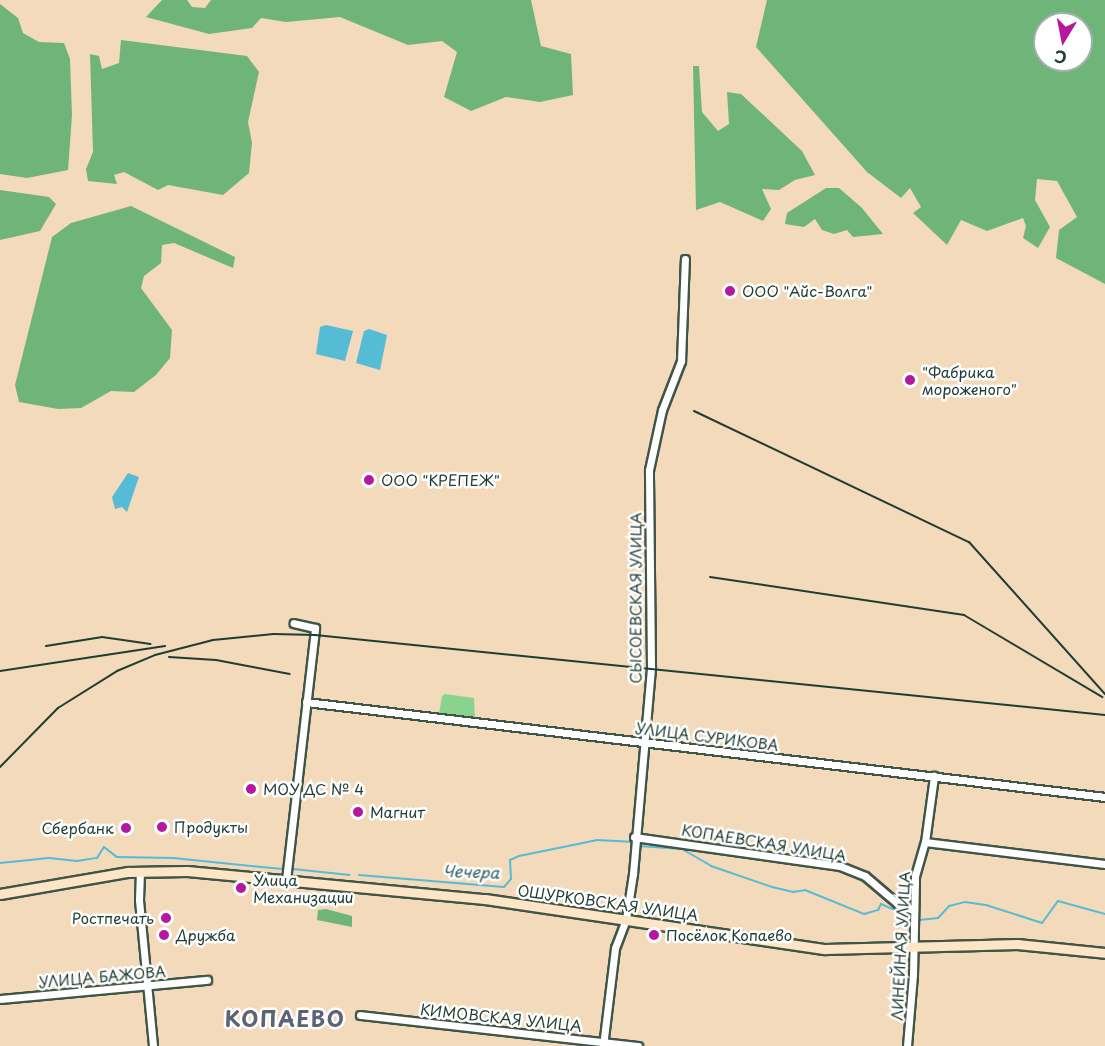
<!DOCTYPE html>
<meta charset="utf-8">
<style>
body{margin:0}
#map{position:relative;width:1105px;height:1046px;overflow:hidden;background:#f3daba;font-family:"Playpen Sans",sans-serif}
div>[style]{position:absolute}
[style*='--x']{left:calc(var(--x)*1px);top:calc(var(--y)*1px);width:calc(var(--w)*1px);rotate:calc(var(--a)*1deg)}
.green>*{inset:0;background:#8ad38e}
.forest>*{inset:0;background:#6fb579}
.water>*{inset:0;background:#56bbd5}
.stream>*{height:2px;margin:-1px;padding:0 1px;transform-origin:1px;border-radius:1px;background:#56bbd5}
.roads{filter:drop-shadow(2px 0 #3f5548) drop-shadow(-2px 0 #3f5548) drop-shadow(0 2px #3f5548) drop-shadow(0 -2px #3f5548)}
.street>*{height:7px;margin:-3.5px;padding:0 3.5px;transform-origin:3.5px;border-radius:3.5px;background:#fff}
.secondary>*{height:9px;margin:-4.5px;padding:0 4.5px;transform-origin:4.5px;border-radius:4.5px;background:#fee5c5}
.rail>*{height:2px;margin:-1px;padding:0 1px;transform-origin:1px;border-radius:1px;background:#1f3d34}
.dots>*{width:16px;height:16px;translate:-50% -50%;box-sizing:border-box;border:3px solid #fff;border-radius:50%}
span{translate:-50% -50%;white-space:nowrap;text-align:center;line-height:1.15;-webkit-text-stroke:5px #fff;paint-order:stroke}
.poi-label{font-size:15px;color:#1f3d34}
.left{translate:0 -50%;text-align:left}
.right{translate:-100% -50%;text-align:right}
.street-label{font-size:15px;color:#1f3d34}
.water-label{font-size:16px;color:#306364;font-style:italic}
.district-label{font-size:21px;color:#5a6474;font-weight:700;letter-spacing:1.5px}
.north{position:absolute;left:1033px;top:12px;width:60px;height:60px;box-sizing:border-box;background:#fff;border:2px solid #a5b1ae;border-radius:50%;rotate:190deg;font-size:16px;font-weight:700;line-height:24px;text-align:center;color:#1f3d34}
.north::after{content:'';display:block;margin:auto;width:21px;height:27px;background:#b5179e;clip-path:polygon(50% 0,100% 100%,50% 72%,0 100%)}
</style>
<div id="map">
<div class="green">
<div style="clip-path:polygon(445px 694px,474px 698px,475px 718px,443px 717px,439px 714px,442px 696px)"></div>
</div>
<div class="forest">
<div style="clip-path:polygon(162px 0,187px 0,192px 7px,205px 8px,211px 0,531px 0,541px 46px,571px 54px,573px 95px,540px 102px,506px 97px,471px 111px,444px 97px,457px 52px,442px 41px,408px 45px,340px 17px,286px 22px,261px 18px,252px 28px,209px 34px,146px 17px)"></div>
<div style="clip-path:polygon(evenodd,767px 0,1105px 0,1105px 284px,1056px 258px,1059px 230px,1077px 217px,1057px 181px,1037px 179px,1035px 200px,1050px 227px,1038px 248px,1023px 238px,1026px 226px,1023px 218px,987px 231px,961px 220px,947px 245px,913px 213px,921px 207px,910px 188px,901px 198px,867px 172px,756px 47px,767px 0,1045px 24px,1081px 24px,1081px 60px,1045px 60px,1045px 24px)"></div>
<div style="clip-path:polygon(0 4px,18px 18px,23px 33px,39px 42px,64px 43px,70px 59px,72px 115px,68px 170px,27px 178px,0 174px)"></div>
<div style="clip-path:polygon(121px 40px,247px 56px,259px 72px,248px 122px,252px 143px,249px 173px,223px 195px,168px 185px,158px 190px,124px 172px,114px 175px,117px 184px,88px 181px,86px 169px,93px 152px,90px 54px,99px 56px,102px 69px,119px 63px)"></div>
<div style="clip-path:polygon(693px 66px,699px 66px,702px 112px,718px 131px,729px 124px,727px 92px,741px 94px,802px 151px,815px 175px,795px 180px,779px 190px,762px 189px,771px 209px,763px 221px,720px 202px,696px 210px)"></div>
<div style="clip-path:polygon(826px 188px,839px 188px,862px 208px,883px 234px,853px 237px,847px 230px,834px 234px,822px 230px,815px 219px,804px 227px,785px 224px,787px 213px)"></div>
<div style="clip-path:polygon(0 190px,49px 197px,56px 204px,40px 231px,0 240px)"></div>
<div style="clip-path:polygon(131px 206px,235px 257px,233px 268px,174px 243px,162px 245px,161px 263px,144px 276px,141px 288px,172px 330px,170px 358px,156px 375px,134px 392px,111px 391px,81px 408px,58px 409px,19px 402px,15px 385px,52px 237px,71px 223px)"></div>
<div style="clip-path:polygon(326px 909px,352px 916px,352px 927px,317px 920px,318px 910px)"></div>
</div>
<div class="water">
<div style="clip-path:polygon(326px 325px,353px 331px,345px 361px,316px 354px,320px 327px)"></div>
<div style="clip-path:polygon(369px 329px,387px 335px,380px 370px,356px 363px,364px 331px)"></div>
<div style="clip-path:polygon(128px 473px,139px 477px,127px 512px,122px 507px,115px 509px,112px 497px)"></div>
</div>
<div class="stream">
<div style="--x:639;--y:846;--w:43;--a:4"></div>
<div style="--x:682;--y:849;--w:34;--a:30"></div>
<div style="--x:711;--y:866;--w:65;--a:19"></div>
<div style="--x:772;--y:887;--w:22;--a:13"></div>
<div style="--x:793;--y:892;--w:12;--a:-9"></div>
<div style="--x:805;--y:890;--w:64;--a:22.1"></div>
<div style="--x:864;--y:914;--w:15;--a:-16"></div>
<div style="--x:878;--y:910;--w:7;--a:-63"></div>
<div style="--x:881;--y:904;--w:30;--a:24"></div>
<div style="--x:0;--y:863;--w:49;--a:-5.8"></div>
<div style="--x:49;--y:858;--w:28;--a:6"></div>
<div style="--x:77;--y:861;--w:20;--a:-9"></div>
<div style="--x:97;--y:858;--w:13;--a:-58"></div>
<div style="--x:104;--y:847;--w:16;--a:38"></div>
<div style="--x:117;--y:857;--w:56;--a:1"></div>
<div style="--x:173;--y:858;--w:110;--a:5.8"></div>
<div style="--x:293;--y:869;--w:57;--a:6"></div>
<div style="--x:359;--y:875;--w:145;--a:4.7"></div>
<div style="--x:504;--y:887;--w:11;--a:-49"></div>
<div style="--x:511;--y:879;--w:19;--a:-93"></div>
<div style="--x:510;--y:860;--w:10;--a:-24"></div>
<div style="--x:519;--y:856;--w:80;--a:-11.6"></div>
<div style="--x:597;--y:840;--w:33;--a:3"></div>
<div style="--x:919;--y:920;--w:19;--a:-6"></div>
<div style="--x:938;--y:918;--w:16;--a:-47"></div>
<div style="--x:949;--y:906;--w:16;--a:-14"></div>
<div style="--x:965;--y:902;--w:21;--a:8"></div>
<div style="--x:986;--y:905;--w:59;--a:17.8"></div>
<div style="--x:1042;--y:923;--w:27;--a:-54"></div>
<div style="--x:1058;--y:901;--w:49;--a:15.5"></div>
</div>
<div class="roads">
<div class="street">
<div style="--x:306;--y:702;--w:805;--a:6.78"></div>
<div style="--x:634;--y:837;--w:208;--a:8"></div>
<div style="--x:840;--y:866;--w:27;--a:22"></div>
<div style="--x:865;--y:876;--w:43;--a:40.3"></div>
<div style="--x:898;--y:904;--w:16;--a:22"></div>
<div style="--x:925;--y:842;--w:181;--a:7"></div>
<div style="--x:140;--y:871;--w:29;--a:92"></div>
<div style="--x:139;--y:900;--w:147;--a:84.5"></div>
<div style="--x:286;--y:880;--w:254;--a:-83.4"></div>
<div style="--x:315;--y:628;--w:22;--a:-167"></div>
<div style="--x:1;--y:999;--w:207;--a:-5.3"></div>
<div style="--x:360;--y:1015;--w:280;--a:6.4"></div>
<div style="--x:603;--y:1046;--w:99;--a:-83"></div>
<div style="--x:615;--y:948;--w:31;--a:-69"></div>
<div style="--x:626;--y:919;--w:46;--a:-81.2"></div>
<div style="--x:633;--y:874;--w:208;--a:-85"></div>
<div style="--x:651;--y:667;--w:197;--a:-90.6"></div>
<div style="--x:649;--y:470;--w:61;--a:-77.8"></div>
<div style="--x:662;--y:410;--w:53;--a:-68.8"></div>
<div style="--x:681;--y:361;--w:102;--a:-87.8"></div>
<div style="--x:907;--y:1046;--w:71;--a:-85.2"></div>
<div style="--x:913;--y:975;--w:99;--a:-88.8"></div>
<div style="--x:915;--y:876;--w:35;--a:-74"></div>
<div style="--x:925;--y:842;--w:67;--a:-82.2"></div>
</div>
<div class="secondary">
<div style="--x:0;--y:894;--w:130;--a:-9.8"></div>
<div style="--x:128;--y:872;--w:59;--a:-1"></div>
<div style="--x:187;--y:871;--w:299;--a:5.4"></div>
<div style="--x:485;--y:899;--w:344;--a:8.4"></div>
<div style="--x:825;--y:949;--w:192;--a:-1.5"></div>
<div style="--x:1017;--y:944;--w:88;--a:5.8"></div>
</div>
</div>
<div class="rail">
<div style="--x:694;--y:411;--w:305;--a:25.5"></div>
<div style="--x:969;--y:542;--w:204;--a:48.2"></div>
<div style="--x:710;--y:577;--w:257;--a:8.5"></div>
<div style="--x:964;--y:615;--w:161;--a:30.7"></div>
<div style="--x:46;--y:646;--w:57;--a:-9.1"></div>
<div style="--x:102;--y:637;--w:49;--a:8.3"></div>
<div style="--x:169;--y:657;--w:47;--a:3.7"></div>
<div style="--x:216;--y:660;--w:75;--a:10.7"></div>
<div style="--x:0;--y:671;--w:167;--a:-8.6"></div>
<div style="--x:0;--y:767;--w:83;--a:-45.5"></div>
<div style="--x:58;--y:708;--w:70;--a:-32.1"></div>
<div style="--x:117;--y:671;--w:41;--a:-22.8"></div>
<div style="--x:155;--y:655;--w:60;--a:-14.5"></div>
<div style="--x:213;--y:640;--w:61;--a:-5.6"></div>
<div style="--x:274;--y:634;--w:41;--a:1.4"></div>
<div style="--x:315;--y:635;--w:794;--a:5.78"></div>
</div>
<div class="dots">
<div style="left:730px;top:291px;background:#b5179e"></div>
<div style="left:910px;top:380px;background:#b5179e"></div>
<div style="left:369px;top:480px;background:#b5179e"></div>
<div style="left:251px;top:789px;background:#b5179e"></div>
<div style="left:358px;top:812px;background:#b5179e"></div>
<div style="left:162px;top:827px;background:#b5179e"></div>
<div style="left:126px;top:828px;background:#b5179e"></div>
<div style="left:241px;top:888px;background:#b5179e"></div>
<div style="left:166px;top:918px;background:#b5179e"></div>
<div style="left:164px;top:935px;background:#b5179e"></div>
<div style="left:654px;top:935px;background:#b5179e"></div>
</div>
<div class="poi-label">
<span class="left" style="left:742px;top:291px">ООО "Айс-Волга"</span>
<span class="left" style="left:922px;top:380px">"Фабрика<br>мороженого"</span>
<span class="left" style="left:381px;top:480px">ООО "КРЕПЕЖ"</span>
<span class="left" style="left:263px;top:789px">МОУ ДС № 4</span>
<span class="left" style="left:370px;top:812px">Магнит</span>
<span class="left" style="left:174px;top:827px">Продукты</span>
<span class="right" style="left:114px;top:828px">Сбербанк</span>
<span class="left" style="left:253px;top:888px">Улица<br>Механизации</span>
<span class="right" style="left:154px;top:918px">Ростпечать</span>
<span class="left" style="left:176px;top:935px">Дружба</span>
<span class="left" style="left:666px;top:935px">Посёлок Копаево</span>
</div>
<div class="street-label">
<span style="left:635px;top:598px;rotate:-90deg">СЫСОЕВСКАЯ УЛИЦА</span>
<span style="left:707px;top:736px;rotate:7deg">УЛИЦА СУРИКОВА</span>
<span style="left:764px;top:842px;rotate:9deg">КОПАЕВСКАЯ УЛИЦА</span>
<span style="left:608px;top:902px;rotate:8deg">ОШУРКОВСКАЯ УЛИЦА</span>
<span style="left:900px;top:946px;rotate:-87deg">ЛИНЕЙНАЯ УЛИЦА</span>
<span style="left:102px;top:976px;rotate:-5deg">УЛИЦА БАЖОВА</span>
<span style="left:501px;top:1017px;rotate:6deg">КИМОВСКАЯ УЛИЦА</span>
</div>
<div class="water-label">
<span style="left:471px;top:871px;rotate:2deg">Чечера</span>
</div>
<div class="district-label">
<span style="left:285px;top:1018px">КОПАЕВО</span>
</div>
<div class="north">С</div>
</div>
